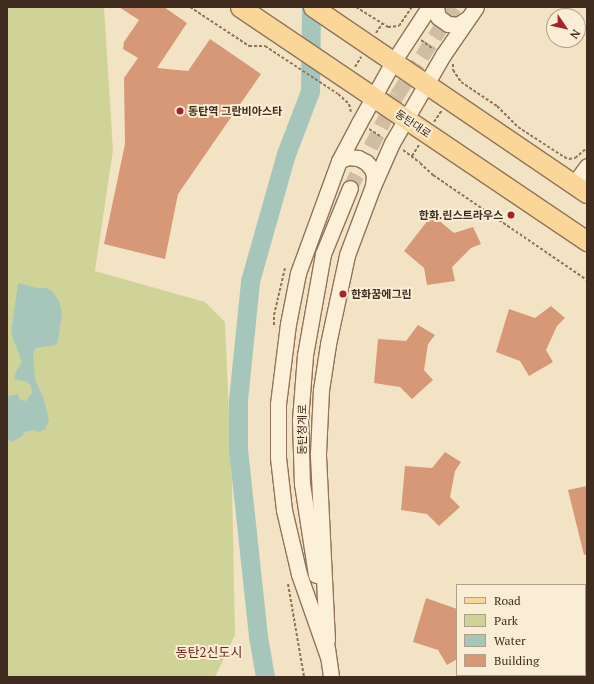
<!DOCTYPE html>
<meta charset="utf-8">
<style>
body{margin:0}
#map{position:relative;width:594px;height:684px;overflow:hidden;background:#f3e3c5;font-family:"PT Serif","Noto Sans KR",serif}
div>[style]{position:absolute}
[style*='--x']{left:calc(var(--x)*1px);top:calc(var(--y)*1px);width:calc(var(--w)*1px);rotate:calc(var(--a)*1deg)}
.green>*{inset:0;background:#d0d397}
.water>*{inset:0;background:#a7c6bb}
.river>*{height:19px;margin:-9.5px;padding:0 9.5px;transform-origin:9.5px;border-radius:9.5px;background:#a7c6bb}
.building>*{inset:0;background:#d69876}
.minor-tunnel>*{height:15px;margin-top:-7.5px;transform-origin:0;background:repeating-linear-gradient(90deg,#cfbea4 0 15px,transparent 0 23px)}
.path>*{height:2px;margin-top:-1px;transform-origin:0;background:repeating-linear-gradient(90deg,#917358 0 3px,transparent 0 5px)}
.roads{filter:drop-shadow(1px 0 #917358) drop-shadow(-1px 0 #917358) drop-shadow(0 1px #917358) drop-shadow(0 -1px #917358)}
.minor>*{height:15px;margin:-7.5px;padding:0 7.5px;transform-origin:7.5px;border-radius:7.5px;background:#fcf0d9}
.major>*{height:19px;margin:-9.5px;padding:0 9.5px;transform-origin:9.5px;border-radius:9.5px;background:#fad699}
.dots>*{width:11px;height:11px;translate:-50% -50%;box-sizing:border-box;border:2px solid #faedd5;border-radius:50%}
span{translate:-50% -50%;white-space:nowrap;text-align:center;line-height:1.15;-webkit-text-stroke:4px #faedd5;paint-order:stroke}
.poi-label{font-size:11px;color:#3f2c1e;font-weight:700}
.left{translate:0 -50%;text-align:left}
.right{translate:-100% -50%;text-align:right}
.street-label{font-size:11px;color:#3f2c1e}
.quarter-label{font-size:13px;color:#712518}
.frame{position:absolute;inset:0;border:8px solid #3f2c1e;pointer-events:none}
.legend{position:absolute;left:456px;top:584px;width:130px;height:92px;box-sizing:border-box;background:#faedd5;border:1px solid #afa08c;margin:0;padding:5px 7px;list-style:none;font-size:12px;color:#3f2c1e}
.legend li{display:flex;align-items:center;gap:8px;height:20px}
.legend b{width:20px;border:1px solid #afa08c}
.north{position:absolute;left:546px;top:8px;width:40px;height:40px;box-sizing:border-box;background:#faedd5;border:1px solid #afa08c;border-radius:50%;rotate:124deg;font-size:11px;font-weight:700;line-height:16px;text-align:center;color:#3f2c1e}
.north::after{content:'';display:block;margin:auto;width:14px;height:18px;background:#a82029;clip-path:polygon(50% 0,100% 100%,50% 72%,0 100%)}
</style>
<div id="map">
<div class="green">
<div style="clip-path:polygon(7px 7px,104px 7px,113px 150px,95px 271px,205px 302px,225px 322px,232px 483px,235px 635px,215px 677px,7px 677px)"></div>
</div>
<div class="water">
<div style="clip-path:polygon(18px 283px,37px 288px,46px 288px,52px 291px,59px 301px,62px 313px,58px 342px,55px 345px,36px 348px,33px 355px,35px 379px,44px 400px,49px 420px,45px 429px,39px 432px,33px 430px,25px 432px,21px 437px,11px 442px,7px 439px,7px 396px,18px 394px,20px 400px,26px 401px,32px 393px,31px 386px,27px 382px,14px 379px,16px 372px,22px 362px,11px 333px)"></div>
</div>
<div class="river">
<div style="--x:265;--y:677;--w:42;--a:-99.7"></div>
<div style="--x:258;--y:636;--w:187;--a:-96.1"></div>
<div style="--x:238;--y:450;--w:50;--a:-90"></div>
<div style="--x:238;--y:400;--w:120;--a:-84.2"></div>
<div style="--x:250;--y:281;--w:132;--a:-74.2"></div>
<div style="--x:286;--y:154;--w:67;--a:-69.1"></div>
<div style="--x:310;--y:91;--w:84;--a:-89.3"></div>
</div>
<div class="building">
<div style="clip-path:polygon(119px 7px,164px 7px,187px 23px,157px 68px,188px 71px,210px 39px,261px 74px,178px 194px,165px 259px,104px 244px,125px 144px,124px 78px,138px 58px,123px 49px,124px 42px,139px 20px)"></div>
<div style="clip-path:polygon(432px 215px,454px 233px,473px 227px,481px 244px,471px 248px,452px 267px,455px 281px,427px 285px,424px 268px,404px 251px)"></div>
<div style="clip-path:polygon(551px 306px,565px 318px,557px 326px,546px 350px,553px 362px,529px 376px,520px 361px,496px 352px,509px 309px,535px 318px)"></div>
<div style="clip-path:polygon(418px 325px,435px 335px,428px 344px,424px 370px,433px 380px,412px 399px,400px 387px,374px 383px,378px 339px,406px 341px)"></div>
<div style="clip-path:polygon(445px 452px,461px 462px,455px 471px,450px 497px,460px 507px,439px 526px,427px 514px,401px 510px,405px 466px,432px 468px)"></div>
<div style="clip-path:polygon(587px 486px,587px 554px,584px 555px,568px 490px)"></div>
<div style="clip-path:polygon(426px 598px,457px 609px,457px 659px,447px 665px,438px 650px,413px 642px)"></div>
</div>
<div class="minor-tunnel">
<div style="--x:350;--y:188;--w:104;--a:-63.2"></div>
<div style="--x:397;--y:95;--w:105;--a:-57.1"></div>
</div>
<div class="path">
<div style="--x:190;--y:7;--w:71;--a:33.5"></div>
<div style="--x:249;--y:46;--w:16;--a:0"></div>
<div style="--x:265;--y:46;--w:87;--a:33.3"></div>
<div style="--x:338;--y:94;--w:15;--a:42"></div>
<div style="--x:349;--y:104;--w:8;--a:76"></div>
<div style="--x:356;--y:7;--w:38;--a:32"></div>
<div style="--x:388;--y:27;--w:11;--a:-5"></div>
<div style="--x:399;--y:26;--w:23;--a:-56"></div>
<div style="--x:376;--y:33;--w:11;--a:-56"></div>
<div style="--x:421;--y:40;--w:15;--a:37"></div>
<div style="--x:453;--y:64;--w:6;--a:90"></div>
<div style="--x:453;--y:70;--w:14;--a:56"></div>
<div style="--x:461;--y:82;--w:43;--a:33.7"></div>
<div style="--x:497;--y:106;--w:30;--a:45"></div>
<div style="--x:518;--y:127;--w:55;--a:33.1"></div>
<div style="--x:564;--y:157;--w:5;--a:22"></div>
<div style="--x:569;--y:159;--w:6;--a:-9"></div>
<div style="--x:575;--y:158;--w:16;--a:-40"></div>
<div style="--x:355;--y:67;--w:12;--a:-59"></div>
<div style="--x:434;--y:122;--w:14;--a:-56"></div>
<div style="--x:369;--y:129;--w:15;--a:32"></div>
<div style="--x:403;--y:150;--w:21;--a:37"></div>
<div style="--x:420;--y:163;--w:18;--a:43"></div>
<div style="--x:433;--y:175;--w:186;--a:34.3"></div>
<div style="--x:412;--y:156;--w:13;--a:-58"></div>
<div style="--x:274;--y:325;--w:10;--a:-90"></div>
<div style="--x:274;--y:315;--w:48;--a:-76.8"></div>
<div style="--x:288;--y:584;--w:94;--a:80.2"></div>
</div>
<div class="roads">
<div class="minor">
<div style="--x:436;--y:7;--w:10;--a:79"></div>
<div style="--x:438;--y:17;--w:12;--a:35"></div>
<div style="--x:448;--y:24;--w:10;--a:6"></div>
<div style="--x:458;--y:25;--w:12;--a:-35"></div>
<div style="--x:339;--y:161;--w:10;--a:-24"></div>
<div style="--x:348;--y:157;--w:10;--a:6"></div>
<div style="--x:358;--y:158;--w:9;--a:27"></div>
<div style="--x:366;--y:162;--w:9;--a:49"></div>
<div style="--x:372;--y:169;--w:7;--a:74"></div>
<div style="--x:374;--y:176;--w:9;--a:96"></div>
<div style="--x:574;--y:184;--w:22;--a:-54"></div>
<div style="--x:316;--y:575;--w:92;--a:-98.7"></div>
<div style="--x:302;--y:484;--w:64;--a:-91.8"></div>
<div style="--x:300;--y:420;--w:65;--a:-85.6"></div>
<div style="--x:305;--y:355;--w:103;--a:-79.9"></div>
<div style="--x:323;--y:254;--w:71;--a:-67.8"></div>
<div style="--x:327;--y:640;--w:187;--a:-92.8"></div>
<div style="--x:318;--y:453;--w:63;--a:-87.3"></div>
<div style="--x:321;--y:390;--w:47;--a:-81.3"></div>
<div style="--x:328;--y:344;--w:91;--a:-77.9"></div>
<div style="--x:347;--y:255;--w:74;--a:-69.4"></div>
<div style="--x:373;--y:186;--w:47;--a:-66.2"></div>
<div style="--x:392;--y:143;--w:102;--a:-59.9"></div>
<div style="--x:443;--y:55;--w:58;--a:-55.5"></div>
<div style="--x:327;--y:648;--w:29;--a:82"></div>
<div style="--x:328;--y:657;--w:88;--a:-109.3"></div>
<div style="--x:299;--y:574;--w:66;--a:-103.2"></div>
<div style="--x:284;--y:510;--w:53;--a:-96.5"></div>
<div style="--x:278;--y:457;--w:53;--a:-90"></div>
<div style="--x:278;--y:404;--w:81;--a:-82.9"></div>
<div style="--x:288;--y:324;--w:52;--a:-78.9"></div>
<div style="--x:298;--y:273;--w:119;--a:-69.9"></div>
<div style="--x:339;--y:161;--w:43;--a:-62.2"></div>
<div style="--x:359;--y:123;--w:70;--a:-60.9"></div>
<div style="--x:393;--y:62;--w:66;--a:-56.8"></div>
</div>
<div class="major">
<div style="--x:240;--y:7;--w:419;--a:34"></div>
<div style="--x:313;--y:7;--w:331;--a:34.2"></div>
</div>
</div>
<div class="dots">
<div style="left:180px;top:111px;background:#a82029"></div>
<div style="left:511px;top:215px;background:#a82029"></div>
<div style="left:343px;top:294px;background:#a82029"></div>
</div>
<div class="poi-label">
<span class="left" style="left:188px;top:111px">동탄역 그란비아스타</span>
<span class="right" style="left:503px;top:215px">한화.린스트라우스</span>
<span class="left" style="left:351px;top:294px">한화꿈에그린</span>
</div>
<div class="street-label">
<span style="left:413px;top:124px;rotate:34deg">동탄대로</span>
<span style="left:302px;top:430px;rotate:-90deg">동탄청계로</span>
</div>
<div class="quarter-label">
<span style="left:209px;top:652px">동탄2신도시</span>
</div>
<div class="frame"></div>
<ul class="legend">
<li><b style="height:5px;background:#fad699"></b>Road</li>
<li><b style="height:11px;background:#d0d397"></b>Park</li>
<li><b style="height:11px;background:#a7c6bb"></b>Water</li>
<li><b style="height:11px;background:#d69876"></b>Building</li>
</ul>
<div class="north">N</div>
</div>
